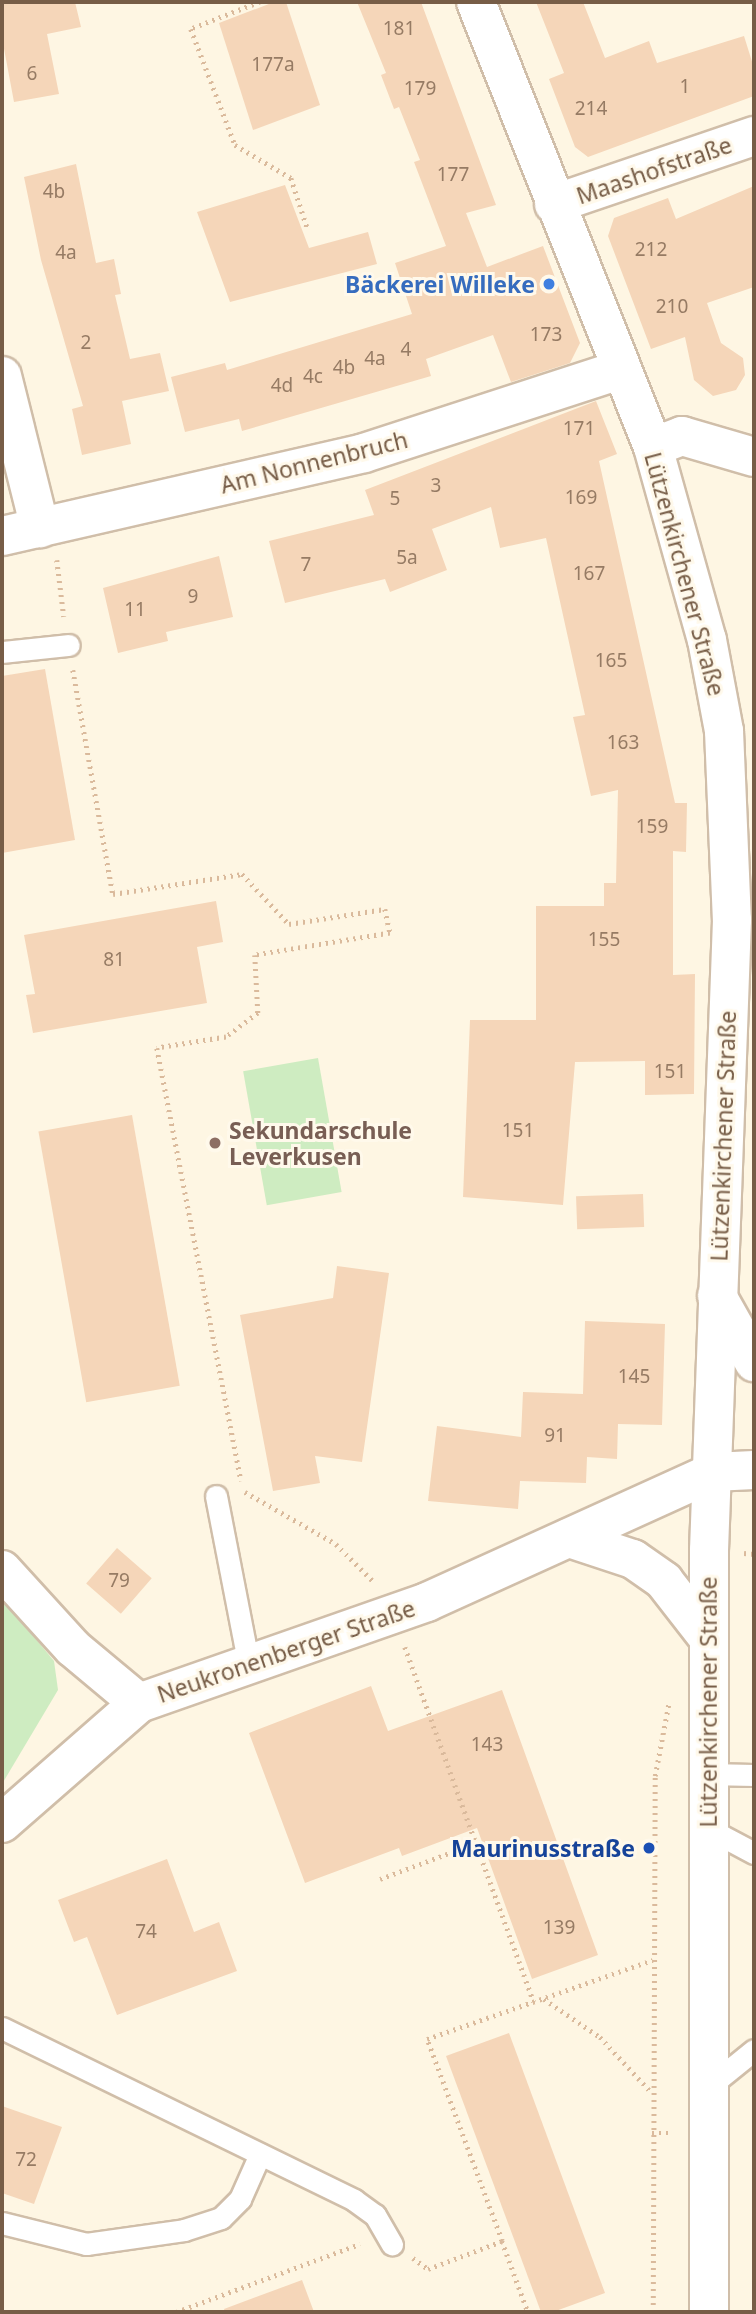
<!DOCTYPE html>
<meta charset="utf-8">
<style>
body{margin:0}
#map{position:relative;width:756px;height:2314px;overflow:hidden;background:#fef6e3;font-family:"Noto Sans",sans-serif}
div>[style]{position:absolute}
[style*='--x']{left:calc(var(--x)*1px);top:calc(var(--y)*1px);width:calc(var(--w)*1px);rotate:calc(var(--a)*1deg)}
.green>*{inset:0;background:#ceecc1;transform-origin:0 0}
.building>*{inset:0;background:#f5d6b9;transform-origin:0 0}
.path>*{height:4.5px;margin-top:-2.25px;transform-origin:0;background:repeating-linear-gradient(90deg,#daba9c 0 2px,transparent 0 7px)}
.roads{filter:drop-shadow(2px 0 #d0bea9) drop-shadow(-2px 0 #d0bea9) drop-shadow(0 2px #d0bea9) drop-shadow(0 -2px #d0bea9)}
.lane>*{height:21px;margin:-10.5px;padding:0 10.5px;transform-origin:10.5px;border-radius:10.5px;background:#fff}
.street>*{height:38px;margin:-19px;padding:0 19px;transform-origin:19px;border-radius:19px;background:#fff}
.secondary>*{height:38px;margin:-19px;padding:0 19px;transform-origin:19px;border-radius:19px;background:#fff}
.dots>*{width:19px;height:19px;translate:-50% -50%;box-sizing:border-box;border:4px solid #fff9eb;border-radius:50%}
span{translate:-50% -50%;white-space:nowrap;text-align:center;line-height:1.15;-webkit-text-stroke:6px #fff9eb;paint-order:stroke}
.number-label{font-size:19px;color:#967b64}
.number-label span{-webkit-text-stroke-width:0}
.street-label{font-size:23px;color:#775d47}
.shop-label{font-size:23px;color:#366cbe;font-weight:700}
.right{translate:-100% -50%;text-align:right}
.education-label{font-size:23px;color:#785e54;font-weight:700}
.left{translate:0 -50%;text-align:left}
.transit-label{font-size:23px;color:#164399;font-weight:700}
.frame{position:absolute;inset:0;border:4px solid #775d47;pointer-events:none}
</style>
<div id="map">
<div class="green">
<div style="left:318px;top:1058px;width:136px;height:76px;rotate:80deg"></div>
<div style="clip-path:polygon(2px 1598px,54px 1661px,58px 1690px,2px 1784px)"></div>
</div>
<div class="building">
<div style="clip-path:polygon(2px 2px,75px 2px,81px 27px,47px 34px,59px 94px,14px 102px,2px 38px)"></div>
<div style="clip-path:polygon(274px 2px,286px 2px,320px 105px,253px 130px,219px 23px)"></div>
<div style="clip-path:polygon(357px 2px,421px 2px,496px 205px,466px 213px,487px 267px,543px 246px,580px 343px,570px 363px,511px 382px,493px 335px,426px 359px,431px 376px,242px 431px,239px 419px,185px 432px,171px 377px,225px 363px,227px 370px,412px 314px,395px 263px,446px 246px,414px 162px,420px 160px,399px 107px,394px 109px,381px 75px,386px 73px)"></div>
<div style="clip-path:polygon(536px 2px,583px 2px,605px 58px,649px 41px,657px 63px,744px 36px,754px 68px,754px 96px,588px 157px,575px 147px,549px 79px,564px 73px)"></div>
<div style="clip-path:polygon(76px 164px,96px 263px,114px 259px,121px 294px,115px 295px,130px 359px,160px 353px,169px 391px,122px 401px,131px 444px,82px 455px,72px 409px,83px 406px,41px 260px,24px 177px)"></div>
<div style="clip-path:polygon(285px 185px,309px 248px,368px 232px,377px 264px,230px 302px,197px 212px)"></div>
<div style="clip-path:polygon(754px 186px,754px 287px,707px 303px,721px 343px,743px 358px,745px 375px,736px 390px,713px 396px,694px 380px,685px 337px,651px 349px,608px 236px,614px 218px,668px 198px,676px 219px)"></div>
<div style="clip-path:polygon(596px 401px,617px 454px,599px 461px,675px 803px,687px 803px,686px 852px,673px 851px,673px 975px,695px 974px,694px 1094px,645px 1095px,645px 1061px,575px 1062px,563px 1205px,463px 1197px,470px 1020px,536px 1020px,536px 906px,604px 906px,604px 883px,616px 883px,618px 790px,591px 796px,573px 717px,585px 715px,546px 538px,500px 548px,491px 507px,432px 529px,447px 570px,390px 592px,385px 579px,285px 603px,269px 541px,374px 515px,365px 490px)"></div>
<div style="clip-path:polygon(219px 556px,233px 617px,166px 632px,168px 641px,118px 653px,103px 588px)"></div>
<div style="clip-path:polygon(45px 669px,75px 840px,2px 853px,2px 676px)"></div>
<div style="clip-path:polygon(216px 901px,223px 942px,197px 947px,207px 1003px,33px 1033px,26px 995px,35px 994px,24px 935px)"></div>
<div style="left:132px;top:1115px;width:275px;height:95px;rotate:80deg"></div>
<div style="left:643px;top:1194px;width:33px;height:67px;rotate:88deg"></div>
<div style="clip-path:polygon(337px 1266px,389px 1273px,362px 1462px,315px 1456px,320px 1483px,273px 1491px,240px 1315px,333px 1298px)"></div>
<div style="clip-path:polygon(585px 1321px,665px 1324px,662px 1425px,618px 1424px,617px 1459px,587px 1457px,586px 1483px,520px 1481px,518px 1509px,428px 1501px,437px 1426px,521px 1437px,523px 1392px,583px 1394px)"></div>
<div style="left:117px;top:1548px;width:46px;height:47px;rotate:41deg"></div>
<div style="clip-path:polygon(371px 1686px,388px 1731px,502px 1690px,598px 1955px,532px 1979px,477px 1828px,402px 1856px,399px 1848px,305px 1883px,249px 1733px)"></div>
<div style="clip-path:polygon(167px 1859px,194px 1932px,219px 1922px,237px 1971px,117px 2015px,87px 1937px,74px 1942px,58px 1900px)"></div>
<div style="clip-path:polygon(509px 2033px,605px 2293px,553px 2312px,541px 2312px,446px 2056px)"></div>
<div style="clip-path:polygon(2px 2106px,62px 2127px,34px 2204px,2px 2193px)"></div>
<div style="clip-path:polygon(302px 2280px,314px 2312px,225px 2312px,224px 2309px)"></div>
</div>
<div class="path">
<div style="--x:260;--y:2;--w:74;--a:158.6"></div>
<div style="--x:191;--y:29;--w:124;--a:69.2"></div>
<div style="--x:235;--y:145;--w:65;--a:30.5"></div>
<div style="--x:291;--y:178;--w:55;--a:71.9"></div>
<div style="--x:57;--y:560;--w:57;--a:83"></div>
<div style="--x:73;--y:670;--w:228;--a:79.9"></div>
<div style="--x:113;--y:894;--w:131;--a:-8.8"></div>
<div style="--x:242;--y:874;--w:69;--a:46.8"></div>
<div style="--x:289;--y:924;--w:97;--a:-8.9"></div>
<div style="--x:385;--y:909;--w:25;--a:78"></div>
<div style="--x:390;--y:933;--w:137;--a:170.7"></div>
<div style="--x:255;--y:955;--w:58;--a:87"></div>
<div style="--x:258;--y:1013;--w:40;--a:143"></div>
<div style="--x:226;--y:1037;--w:70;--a:170.9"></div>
<div style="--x:157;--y:1048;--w:441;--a:79"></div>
<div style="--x:245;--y:1492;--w:105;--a:29.7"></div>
<div style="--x:336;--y:1544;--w:54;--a:45"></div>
<div style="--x:744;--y:1553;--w:10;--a:6"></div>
<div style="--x:405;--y:1647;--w:208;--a:70.1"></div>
<div style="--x:380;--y:1879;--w:103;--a:-20.6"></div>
<div style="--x:476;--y:1843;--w:169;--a:70"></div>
<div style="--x:544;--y:1999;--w:68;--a:34.2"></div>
<div style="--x:600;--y:2037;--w:76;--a:47.1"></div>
<div style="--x:652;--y:2133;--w:20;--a:0"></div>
<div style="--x:502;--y:2241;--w:76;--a:69.9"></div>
<div style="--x:413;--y:2258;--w:19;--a:36"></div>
<div style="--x:428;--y:2269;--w:79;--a:-20.7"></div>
<div style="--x:502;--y:2241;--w:215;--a:-110.4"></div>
<div style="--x:427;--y:2039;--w:239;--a:-19.3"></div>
<div style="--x:176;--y:2312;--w:196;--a:-20.3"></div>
<div style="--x:653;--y:2312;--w:536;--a:-89.79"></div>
<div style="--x:655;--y:1776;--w:75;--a:-79.3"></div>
</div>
<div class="roads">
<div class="lane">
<div style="--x:2;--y:652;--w:67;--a:-6"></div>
<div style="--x:216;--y:1496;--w:173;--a:79"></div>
<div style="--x:707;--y:1774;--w:47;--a:1.2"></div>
<div style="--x:707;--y:1828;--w:53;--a:28"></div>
<div style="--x:2;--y:2028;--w:392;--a:26"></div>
<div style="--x:354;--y:2200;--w:26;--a:36"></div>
<div style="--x:375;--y:2215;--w:34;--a:60"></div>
<div style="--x:707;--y:2088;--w:60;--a:-39"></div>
<div style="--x:2;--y:2223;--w:87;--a:14"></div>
<div style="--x:86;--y:2244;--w:99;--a:-8.1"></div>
<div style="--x:184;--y:2230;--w:39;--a:-18"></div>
<div style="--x:221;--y:2218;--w:27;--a:-45"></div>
<div style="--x:240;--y:2199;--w:49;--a:-66"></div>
</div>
<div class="street">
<div style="--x:554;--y:204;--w:211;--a:-18.8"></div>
<div style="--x:2;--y:376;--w:157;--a:76"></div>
<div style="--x:653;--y:447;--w:31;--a:-21"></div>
<div style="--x:682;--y:436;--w:75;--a:16.3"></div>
<div style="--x:2;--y:536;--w:371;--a:-12.9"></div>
<div style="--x:364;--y:453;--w:271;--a:-18"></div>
<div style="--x:717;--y:1296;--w:76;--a:60.7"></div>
<div style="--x:569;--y:1538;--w:67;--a:18.2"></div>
<div style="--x:633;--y:1559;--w:38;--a:35"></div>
<div style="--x:664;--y:1581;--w:73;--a:52.2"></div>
<div style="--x:2;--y:1570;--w:105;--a:47.7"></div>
<div style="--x:73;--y:1648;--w:86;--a:39.8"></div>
<div style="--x:2;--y:1823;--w:182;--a:-41.2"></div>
<div style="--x:139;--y:1703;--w:305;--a:-19.3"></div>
<div style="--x:427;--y:1602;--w:314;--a:-24.4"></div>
<div style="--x:713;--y:1472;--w:41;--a:-2.8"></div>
</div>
<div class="secondary">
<div style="--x:476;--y:2;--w:479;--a:68.3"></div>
<div style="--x:653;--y:447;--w:200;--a:74.4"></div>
<div style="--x:707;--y:640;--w:93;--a:79.4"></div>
<div style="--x:724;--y:731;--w:189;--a:87.6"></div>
<div style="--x:732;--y:920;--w:630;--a:92.09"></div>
<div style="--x:709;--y:1550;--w:762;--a:90"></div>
</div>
</div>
<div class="dots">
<div style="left:549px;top:284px;background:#3f7fe0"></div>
<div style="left:215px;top:1143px;background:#8d6e63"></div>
<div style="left:649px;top:1848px;background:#1a4fb4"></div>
</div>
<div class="number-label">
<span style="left:399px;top:29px">181</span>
<span style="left:273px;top:65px">177a</span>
<span style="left:32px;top:74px">6</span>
<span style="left:685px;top:87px">1</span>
<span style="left:420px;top:89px">179</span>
<span style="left:591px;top:109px">214</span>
<span style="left:453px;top:175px">177</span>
<span style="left:54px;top:192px">4b</span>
<span style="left:651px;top:250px">212</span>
<span style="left:66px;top:253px">4a</span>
<span style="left:672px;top:307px">210</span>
<span style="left:546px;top:335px">173</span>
<span style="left:86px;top:343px">2</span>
<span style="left:406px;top:350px">4</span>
<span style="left:375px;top:359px">4a</span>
<span style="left:344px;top:368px">4b</span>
<span style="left:313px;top:377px">4c</span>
<span style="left:282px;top:386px">4d</span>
<span style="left:579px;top:429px">171</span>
<span style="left:436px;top:486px">3</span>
<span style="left:581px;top:498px">169</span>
<span style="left:395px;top:499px">5</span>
<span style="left:407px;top:558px">5a</span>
<span style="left:306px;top:565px">7</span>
<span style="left:589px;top:574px">167</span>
<span style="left:193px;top:597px">9</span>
<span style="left:135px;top:610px">11</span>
<span style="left:611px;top:661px">165</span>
<span style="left:623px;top:743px">163</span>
<span style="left:652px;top:827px">159</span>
<span style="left:604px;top:940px">155</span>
<span style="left:114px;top:960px">81</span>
<span style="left:670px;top:1072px">151</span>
<span style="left:518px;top:1131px">151</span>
<span style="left:634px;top:1377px">145</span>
<span style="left:555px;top:1436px">91</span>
<span style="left:119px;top:1581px">79</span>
<span style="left:487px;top:1745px">143</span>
<span style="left:559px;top:1928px">139</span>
<span style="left:146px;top:1932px">74</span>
<span style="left:26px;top:2160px">72</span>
</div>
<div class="street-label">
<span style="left:654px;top:170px;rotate:-19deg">Maashofstraße</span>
<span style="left:314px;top:462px;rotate:-14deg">Am Nonnenbruch</span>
<span style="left:685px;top:574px;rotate:75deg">Lützenkirchener Straße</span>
<span style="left:723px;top:1136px;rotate:-88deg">Lützenkirchener Straße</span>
<span style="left:286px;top:1651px;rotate:-19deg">Neukronenberger Straße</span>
<span style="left:708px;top:1702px;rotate:-90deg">Lützenkirchener Straße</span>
</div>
<div class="shop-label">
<span class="right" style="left:535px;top:284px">Bäckerei Willeke</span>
</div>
<div class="education-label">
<span class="left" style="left:229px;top:1143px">Sekundarschule<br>Leverkusen</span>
</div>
<div class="transit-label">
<span class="right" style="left:635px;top:1848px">Maurinusstraße</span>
</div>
<div class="frame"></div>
</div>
